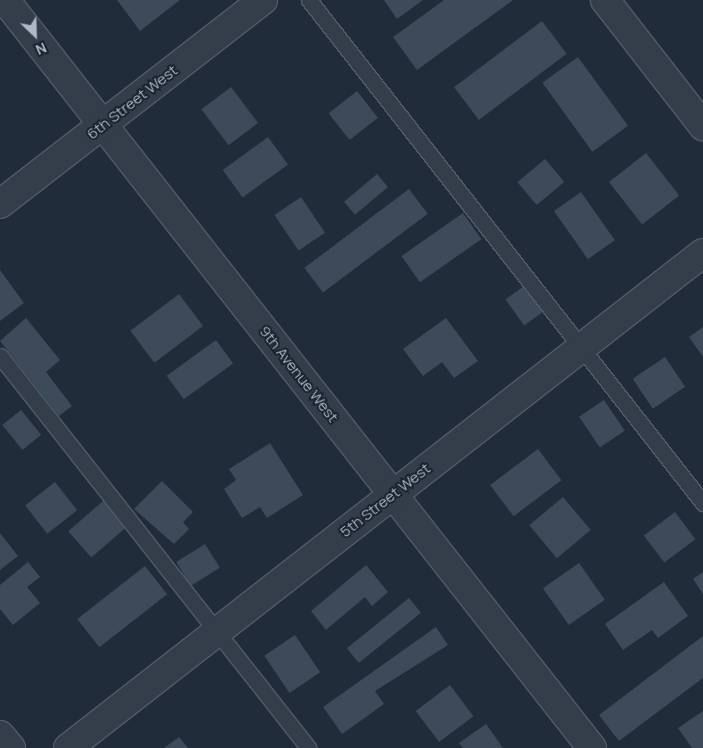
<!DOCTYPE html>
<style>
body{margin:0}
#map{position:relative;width:703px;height:748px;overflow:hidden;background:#202c39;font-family:Manrope,sans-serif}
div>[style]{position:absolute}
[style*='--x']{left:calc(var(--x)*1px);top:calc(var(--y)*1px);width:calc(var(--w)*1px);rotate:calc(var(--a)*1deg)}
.building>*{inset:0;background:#3c4a59;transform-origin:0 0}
.roads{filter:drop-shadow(1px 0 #515b67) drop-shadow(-1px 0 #515b67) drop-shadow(0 1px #515b67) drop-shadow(0 -1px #515b67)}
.service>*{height:15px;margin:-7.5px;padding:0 7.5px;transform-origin:7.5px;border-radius:7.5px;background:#343d4a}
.minor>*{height:28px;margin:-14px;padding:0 14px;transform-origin:14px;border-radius:14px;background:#343d4a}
span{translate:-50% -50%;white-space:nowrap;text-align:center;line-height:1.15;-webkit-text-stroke:4px #19222e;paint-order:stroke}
.street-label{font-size:15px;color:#aeb8c6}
.north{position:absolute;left:10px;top:10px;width:50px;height:50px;-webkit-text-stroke:4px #19222e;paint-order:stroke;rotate:156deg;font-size:14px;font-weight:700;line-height:20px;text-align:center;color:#aeb8c6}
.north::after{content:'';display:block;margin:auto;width:18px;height:22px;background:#aeb8c6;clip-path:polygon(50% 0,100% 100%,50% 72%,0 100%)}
</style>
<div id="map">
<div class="building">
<div style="clip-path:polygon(117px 0,180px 0,140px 31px)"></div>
<div style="clip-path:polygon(384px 0,423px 0,397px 19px)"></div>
<div style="clip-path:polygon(444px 0,513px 0,417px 70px,393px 37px)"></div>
<div style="left:542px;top:21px;width:41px;height:110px;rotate:53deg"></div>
<div style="left:578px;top:57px;width:85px;height:44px;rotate:54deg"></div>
<div style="left:231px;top:87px;width:45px;height:37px;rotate:53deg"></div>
<div style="left:357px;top:91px;width:34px;height:36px;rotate:52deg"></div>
<div style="left:268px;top:137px;width:34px;height:56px;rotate:54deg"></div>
<div style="left:646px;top:153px;width:54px;height:47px;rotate:52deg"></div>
<div style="left:545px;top:159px;width:30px;height:36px;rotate:50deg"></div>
<div style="left:377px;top:174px;width:17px;height:43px;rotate:50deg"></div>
<div style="left:409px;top:189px;width:31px;height:131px;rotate:53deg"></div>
<div style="left:581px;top:192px;width:59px;height:33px;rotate:55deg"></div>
<div style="left:301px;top:197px;width:43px;height:32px;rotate:56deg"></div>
<div style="left:463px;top:213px;width:32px;height:75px;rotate:55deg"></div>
<div style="clip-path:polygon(0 270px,24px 303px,0 321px)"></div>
<div style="left:524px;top:286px;width:32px;height:23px;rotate:54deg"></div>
<div style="left:179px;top:294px;width:40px;height:61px;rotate:53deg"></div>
<div style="clip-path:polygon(26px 318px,60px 360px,46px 372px,72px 406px,59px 416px,0 341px)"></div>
<div style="clip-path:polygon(446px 318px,478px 361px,454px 378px,442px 362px,423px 376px,403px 349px)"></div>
<div style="clip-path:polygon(703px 327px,703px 357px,689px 337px)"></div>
<div style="left:216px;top:340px;width:29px;height:61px;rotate:54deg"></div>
<div style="left:665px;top:357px;width:36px;height:39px;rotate:56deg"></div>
<div style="left:604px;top:400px;width:37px;height:30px;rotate:56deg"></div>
<div style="left:21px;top:410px;width:32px;height:24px;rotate:51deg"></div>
<div style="clip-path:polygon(270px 443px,303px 495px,267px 518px,260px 507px,242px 518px,224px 489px,236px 480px,229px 469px)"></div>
<div style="left:538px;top:449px;width:39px;height:60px;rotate:53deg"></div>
<div style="clip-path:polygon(162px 481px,193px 512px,183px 522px,189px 529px,174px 544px,134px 509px)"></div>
<div style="left:55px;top:482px;width:36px;height:38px;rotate:52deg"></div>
<div style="left:563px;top:497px;width:43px;height:44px;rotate:50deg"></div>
<div style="left:103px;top:501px;width:35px;height:46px;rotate:49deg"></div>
<div style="left:675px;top:512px;width:34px;height:39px;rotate:53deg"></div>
<div style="clip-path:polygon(0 533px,18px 556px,0 570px)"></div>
<div style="left:205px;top:544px;width:28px;height:34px;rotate:58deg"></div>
<div style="clip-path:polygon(28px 562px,40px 577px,27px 587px,40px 603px,13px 625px,0 609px,0 585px)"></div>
<div style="left:579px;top:563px;width:45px;height:44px;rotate:55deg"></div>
<div style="clip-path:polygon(366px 565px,388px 592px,372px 606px,365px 597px,326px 630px,311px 611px)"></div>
<div style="left:145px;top:566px;width:36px;height:86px;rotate:52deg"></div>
<div style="clip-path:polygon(703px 572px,703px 594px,693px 579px)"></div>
<div style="clip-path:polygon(664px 582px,688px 616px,658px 638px,652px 630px,623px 650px,605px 624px)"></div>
<div style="left:409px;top:598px;width:19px;height:80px;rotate:51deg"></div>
<div style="clip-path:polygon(436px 627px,448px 645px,375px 691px,384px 704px,342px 734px,323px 707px)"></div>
<div style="left:295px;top:635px;width:45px;height:37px;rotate:56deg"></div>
<div style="clip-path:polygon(703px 636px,703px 678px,619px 741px,599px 715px)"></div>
<div style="left:450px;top:685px;width:39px;height:43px;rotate:53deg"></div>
<div style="clip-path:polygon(703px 711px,703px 748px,692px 748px,678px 728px)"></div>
<div style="clip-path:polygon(486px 724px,503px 748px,463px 748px,459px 743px)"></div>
<div style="clip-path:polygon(179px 737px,188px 748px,164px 748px)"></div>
</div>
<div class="roads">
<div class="service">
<div style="--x:309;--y:0;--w:639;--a:51.93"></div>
<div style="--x:0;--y:356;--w:499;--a:51.8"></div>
</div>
<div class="minor">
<div style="--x:5;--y:0;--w:951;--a:51.88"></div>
<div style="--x:605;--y:0;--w:160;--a:52.1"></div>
<div style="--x:0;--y:204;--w:333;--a:-37.8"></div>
<div style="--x:0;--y:735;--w:17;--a:50"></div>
<div style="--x:68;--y:748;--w:805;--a:-37.94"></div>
</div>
</div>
<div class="street-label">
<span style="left:132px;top:102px;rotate:-38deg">6th Street West</span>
<span style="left:299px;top:374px;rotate:52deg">9th Avenue West</span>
<span style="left:385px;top:500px;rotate:-38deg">5th Street West</span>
</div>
<div class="north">N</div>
</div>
